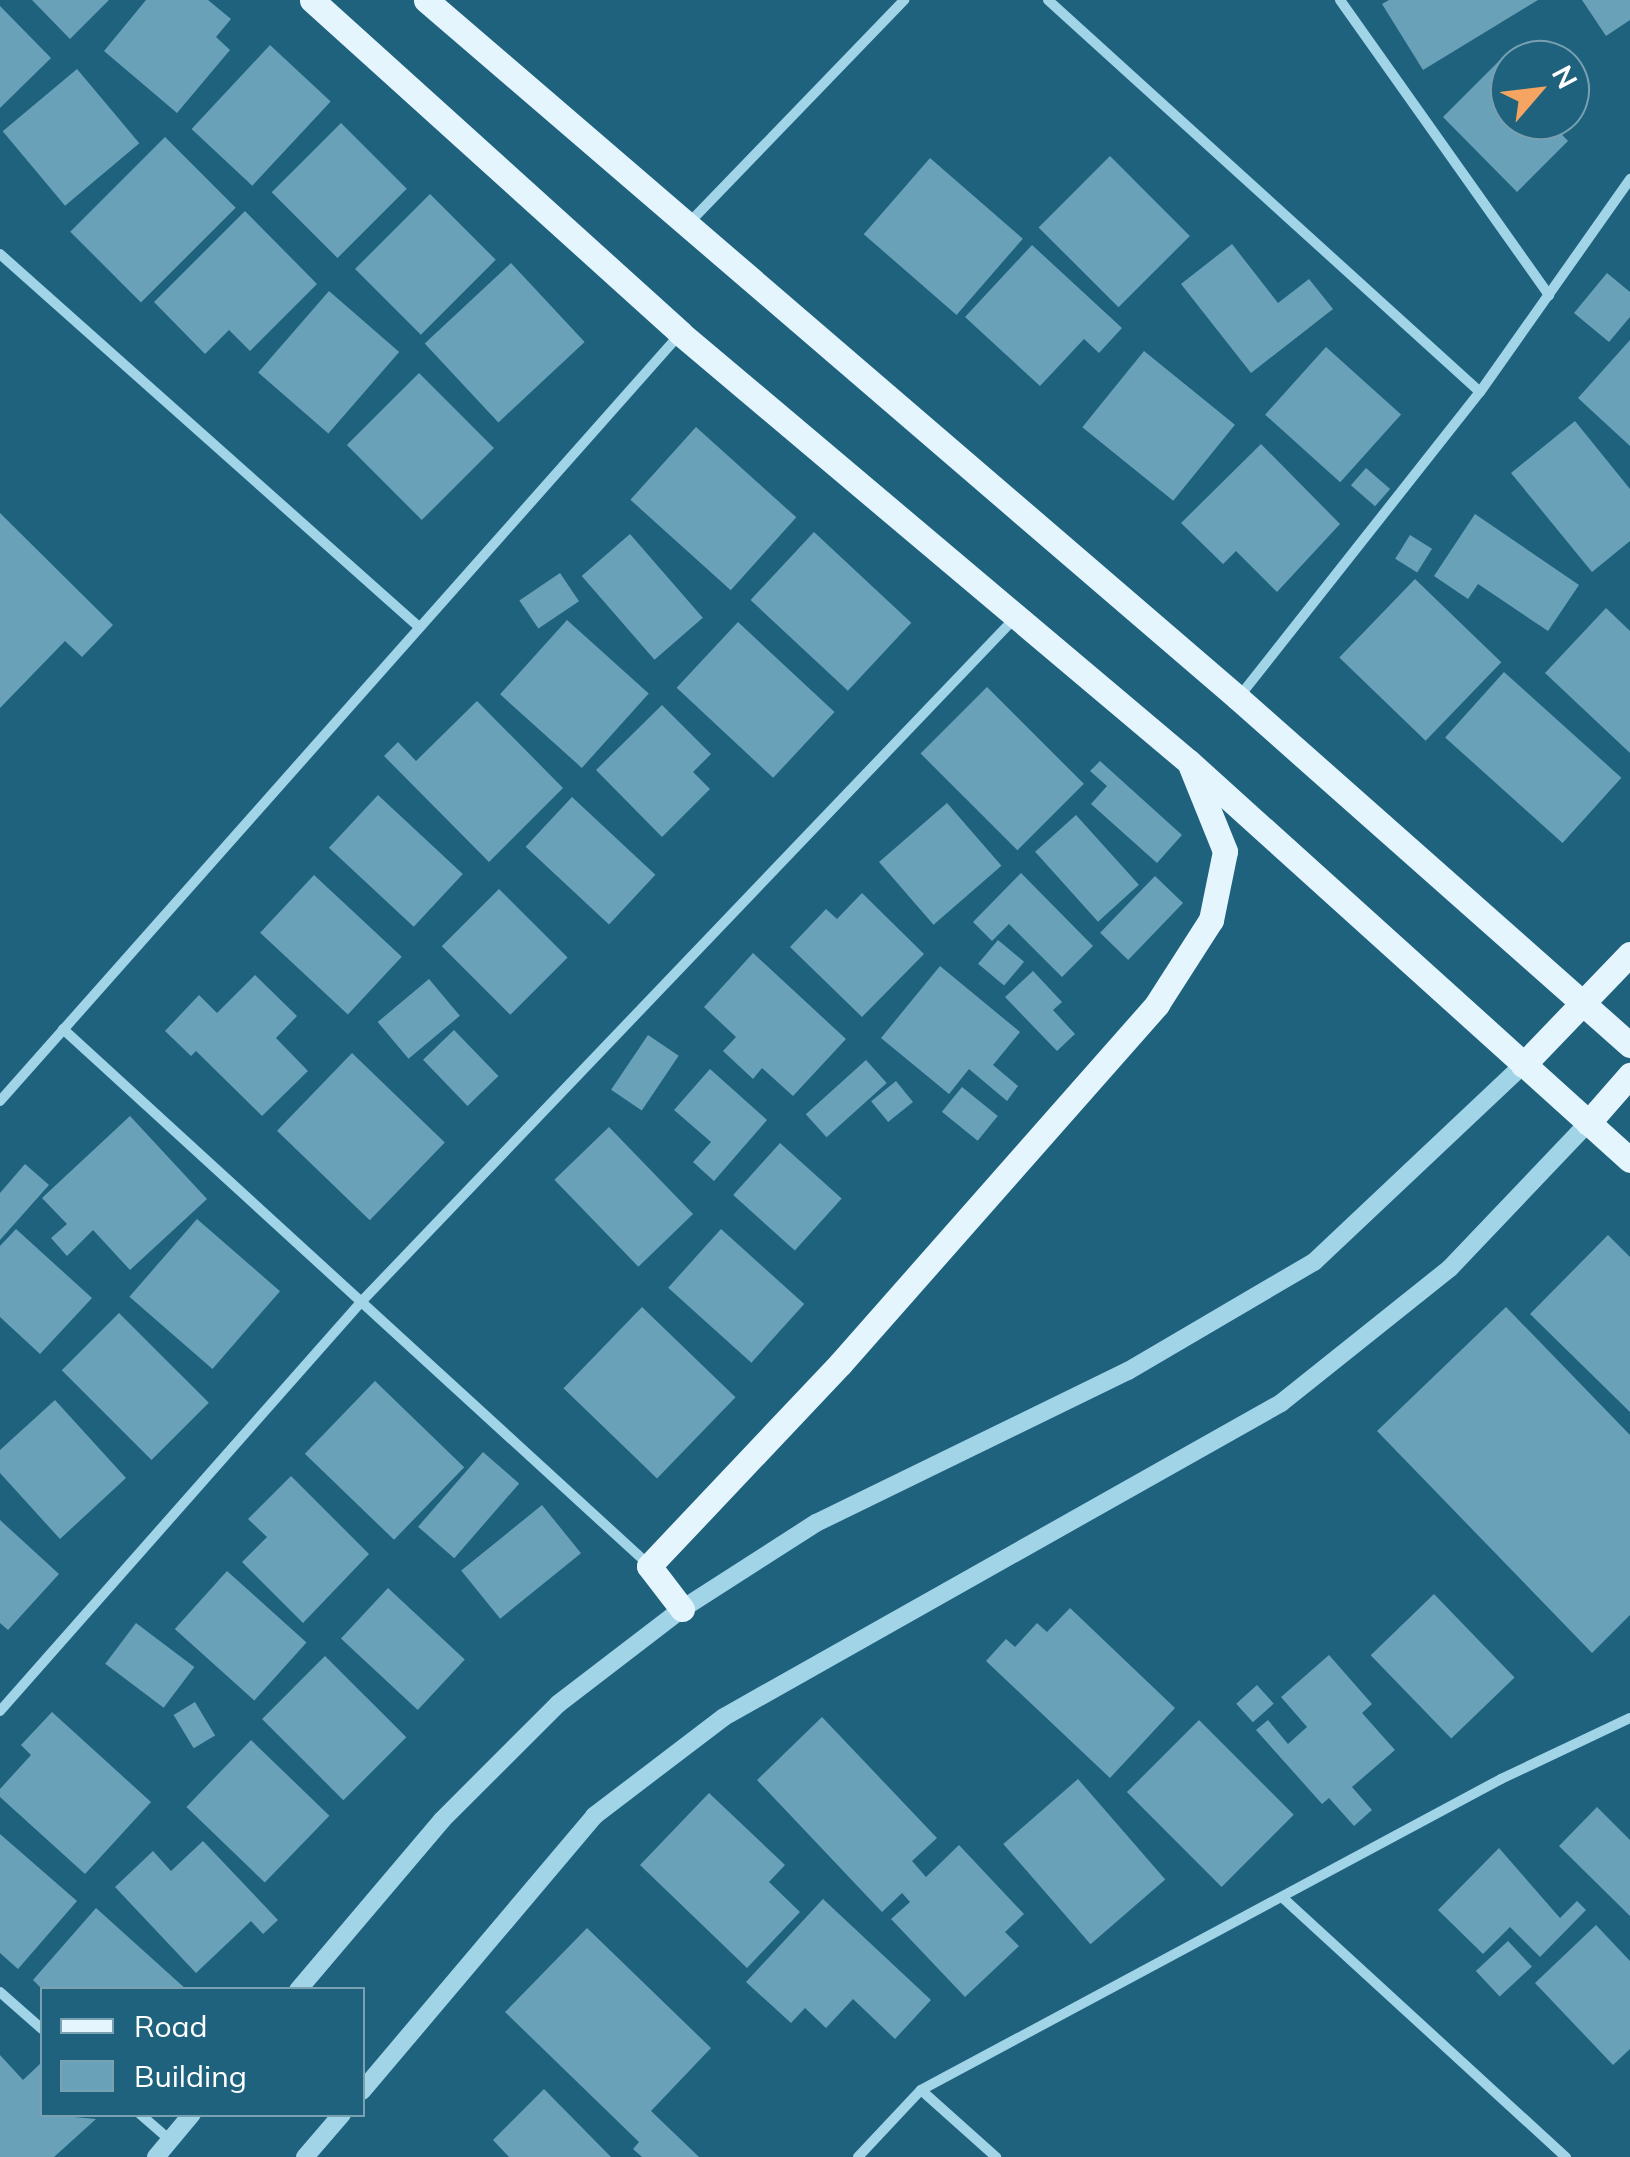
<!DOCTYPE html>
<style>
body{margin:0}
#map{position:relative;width:1630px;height:2157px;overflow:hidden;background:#1f627e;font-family:Mulish,sans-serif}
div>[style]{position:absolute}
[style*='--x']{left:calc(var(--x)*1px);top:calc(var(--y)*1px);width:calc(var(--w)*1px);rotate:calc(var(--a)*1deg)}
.building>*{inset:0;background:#69a1b8;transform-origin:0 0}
.minor>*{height:10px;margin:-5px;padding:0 5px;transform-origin:5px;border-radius:5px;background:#a2d4e8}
.tertiary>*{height:18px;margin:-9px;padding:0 9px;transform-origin:9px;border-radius:9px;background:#a2d4e8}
.primary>*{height:25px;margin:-12.5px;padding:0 12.5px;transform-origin:12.5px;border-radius:12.5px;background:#e5f5fe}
span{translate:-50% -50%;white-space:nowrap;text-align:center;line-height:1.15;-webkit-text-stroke:10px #1f627e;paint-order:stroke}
.legend{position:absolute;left:40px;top:1987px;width:325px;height:130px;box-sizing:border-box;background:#1f627e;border:2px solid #79a1b2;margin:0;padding:12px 18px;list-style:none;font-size:30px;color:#fff}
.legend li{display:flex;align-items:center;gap:20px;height:50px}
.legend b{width:50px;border:2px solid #79a1b2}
.north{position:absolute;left:1490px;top:40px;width:100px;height:100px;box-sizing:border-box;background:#1f627e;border:2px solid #79a1b2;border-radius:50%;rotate:62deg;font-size:28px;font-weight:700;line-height:40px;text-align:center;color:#fff}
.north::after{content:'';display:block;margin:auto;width:35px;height:45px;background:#f6a462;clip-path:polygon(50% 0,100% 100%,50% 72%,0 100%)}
</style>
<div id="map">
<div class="building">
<div style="clip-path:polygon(32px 0,109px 0,70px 39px)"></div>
<div style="clip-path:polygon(146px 0,208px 0,231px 19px,216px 37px,230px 50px,177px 113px,104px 51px)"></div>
<div style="clip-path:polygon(1389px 0,1538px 0,1423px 70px,1382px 4px)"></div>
<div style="clip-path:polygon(1582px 0,1630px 0,1630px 20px,1606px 36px)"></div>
<div style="clip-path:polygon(0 6px,51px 58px,0 108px)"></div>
<div style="left:270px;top:45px;width:83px;height:115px;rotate:43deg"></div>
<div style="clip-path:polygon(1500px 60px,1510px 71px,1510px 99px,1500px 108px,1510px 120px,1527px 136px,1548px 120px,1568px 141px,1517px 192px,1443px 117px)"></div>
<div style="left:77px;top:69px;width:97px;height:97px;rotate:50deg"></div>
<div style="left:341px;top:123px;width:93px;height:98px;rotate:45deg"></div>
<div style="left:165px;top:137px;width:100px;height:134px;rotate:45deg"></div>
<div style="left:1110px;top:156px;width:113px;height:101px;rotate:45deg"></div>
<div style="left:930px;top:158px;width:123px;height:101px;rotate:41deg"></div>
<div style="left:430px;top:194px;width:93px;height:106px;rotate:45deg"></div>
<div style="clip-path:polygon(245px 211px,317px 284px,250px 351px,229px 330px,205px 354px,154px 302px)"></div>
<div style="clip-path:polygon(1232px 244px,1278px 303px,1309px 279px,1333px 309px,1251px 373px,1181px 284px)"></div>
<div style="clip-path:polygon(1032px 245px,1122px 328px,1099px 353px,1084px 339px,1040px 386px,965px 317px)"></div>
<div style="left:511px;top:263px;width:108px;height:118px;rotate:47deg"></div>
<div style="clip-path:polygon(1607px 273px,1630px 292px,1630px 317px,1609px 342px,1574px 313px)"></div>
<div style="left:329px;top:291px;width:93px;height:108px;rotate:41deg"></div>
<div style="clip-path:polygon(1630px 340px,1630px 446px,1578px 398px)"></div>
<div style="left:1326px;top:347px;width:101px;height:91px;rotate:42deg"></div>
<div style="left:1144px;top:351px;width:117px;height:98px;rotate:39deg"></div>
<div style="left:419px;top:373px;width:106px;height:102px;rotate:45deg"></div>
<div style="clip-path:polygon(1575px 421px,1630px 489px,1630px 541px,1592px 572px,1511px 473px)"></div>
<div style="left:696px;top:427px;width:135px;height:98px;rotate:42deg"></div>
<div style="clip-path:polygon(1261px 444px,1340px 524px,1277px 592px,1236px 551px,1223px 564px,1181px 523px)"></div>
<div style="left:1366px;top:468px;width:32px;height:23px;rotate:41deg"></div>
<div style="clip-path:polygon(0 513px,113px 625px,82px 657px,65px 641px,0 708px)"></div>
<div style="clip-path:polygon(1475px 514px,1579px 585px,1548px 631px,1478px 584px,1468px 599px,1434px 576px)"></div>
<div style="left:814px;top:532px;width:133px;height:93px;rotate:43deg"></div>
<div style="left:630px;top:534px;width:111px;height:64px;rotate:49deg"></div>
<div style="left:1410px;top:535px;width:26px;height:28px;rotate:32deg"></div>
<div style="left:560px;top:573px;width:34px;height:49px;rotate:56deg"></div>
<div style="left:1415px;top:579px;width:120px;height:109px;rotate:44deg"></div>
<div style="clip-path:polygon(1606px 608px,1630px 631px,1630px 753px,1545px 673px)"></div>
<div style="left:567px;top:620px;width:110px;height:100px;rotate:42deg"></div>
<div style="left:738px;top:622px;width:132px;height:90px;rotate:43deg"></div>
<div style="left:1504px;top:672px;width:158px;height:88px;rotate:42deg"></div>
<div style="left:987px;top:687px;width:137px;height:94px;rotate:45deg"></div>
<div style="clip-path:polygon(477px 701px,563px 788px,489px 862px,384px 756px,398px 742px,416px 761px)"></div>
<div style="clip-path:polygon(662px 705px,711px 754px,693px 772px,710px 789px,662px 837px,596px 770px)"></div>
<div style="clip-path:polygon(1100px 761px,1182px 835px,1157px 863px,1091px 804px,1107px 786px,1090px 771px)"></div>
<div style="left:378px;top:795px;width:116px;height:72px;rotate:43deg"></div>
<div style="left:572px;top:797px;width:114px;height:68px;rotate:43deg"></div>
<div style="left:947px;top:803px;width:83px;height:90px;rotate:49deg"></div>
<div style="left:1076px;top:815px;width:94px;height:55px;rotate:48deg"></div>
<div style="clip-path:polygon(1021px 873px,1093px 946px,1062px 977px,1009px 924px,992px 941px,973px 922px)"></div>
<div style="left:314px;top:875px;width:120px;height:79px;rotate:43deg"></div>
<div style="left:1155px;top:876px;width:39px;height:79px;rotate:44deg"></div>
<div style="left:499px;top:889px;width:97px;height:81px;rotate:45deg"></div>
<div style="clip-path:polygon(862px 893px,924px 954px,862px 1017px,790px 947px,826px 909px,837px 919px)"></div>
<div style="left:998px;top:940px;width:34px;height:31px;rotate:40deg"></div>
<div style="clip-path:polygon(753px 953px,846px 1039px,793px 1096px,762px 1068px,753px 1079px,723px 1051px,736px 1037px,704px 1007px)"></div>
<div style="clip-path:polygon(940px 966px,1020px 1032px,993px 1065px,1018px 1086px,1007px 1101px,969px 1069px,949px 1094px,881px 1038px)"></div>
<div style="clip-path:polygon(1033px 971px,1062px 1002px,1053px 1010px,1075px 1034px,1057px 1051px,1005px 997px)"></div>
<div style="clip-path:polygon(255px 975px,297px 1016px,276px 1038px,308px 1071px,262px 1116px,196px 1051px,191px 1056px,165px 1031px,199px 995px,217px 1013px)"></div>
<div style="left:429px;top:979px;width:48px;height:67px;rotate:50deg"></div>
<div style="left:454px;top:1030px;width:64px;height:43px;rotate:46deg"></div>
<div style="left:648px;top:1035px;width:37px;height:66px;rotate:34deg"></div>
<div style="left:352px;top:1053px;width:129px;height:108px;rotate:44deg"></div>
<div style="left:866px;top:1060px;width:31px;height:81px;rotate:48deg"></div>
<div style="clip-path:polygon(710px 1069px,767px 1120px,714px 1181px,693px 1162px,711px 1142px,674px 1110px)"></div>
<div style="left:896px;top:1081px;width:27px;height:32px;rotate:51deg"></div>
<div style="left:962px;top:1087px;width:46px;height:32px;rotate:39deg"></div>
<div style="clip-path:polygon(130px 1116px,207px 1199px,130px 1270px,93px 1230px,67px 1256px,51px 1238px,67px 1224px,42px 1198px)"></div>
<div style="left:609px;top:1127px;width:121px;height:76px;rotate:46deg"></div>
<div style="left:780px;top:1143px;width:83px;height:70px;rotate:42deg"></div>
<div style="clip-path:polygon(25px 1164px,49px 1185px,0 1240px,0 1193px)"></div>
<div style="left:197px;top:1219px;width:110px;height:103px;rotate:41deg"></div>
<div style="clip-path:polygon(16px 1229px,92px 1298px,40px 1354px,0 1317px,0 1246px)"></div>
<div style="left:721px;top:1229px;width:112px;height:79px;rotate:42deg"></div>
<div style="clip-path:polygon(1608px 1235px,1630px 1257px,1630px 1412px,1530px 1314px)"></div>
<div style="left:642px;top:1307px;width:130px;height:113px;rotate:44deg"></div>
<div style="clip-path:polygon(1506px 1307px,1630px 1435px,1630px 1615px,1592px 1653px,1377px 1431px)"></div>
<div style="left:119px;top:1313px;width:127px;height:81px;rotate:45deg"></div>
<div style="left:375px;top:1381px;width:124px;height:101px;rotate:44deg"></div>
<div style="clip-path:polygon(55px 1400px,126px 1478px,60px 1539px,0 1473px,0 1450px)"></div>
<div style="left:483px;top:1452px;width:48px;height:99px;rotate:41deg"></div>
<div style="clip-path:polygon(291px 1476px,369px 1554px,303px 1623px,242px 1562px,267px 1537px,248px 1519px)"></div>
<div style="left:542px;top:1505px;width:62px;height:104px;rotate:51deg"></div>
<div style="clip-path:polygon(0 1520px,59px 1574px,8px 1630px,0 1623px)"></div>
<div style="left:227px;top:1571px;width:107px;height:78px;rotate:42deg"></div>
<div style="left:388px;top:1588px;width:105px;height:69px;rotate:43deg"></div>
<div style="left:1434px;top:1594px;width:116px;height:88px;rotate:46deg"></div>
<div style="clip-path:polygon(1070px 1608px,1175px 1708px,1110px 1778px,986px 1661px,1006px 1639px,1015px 1647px,1037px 1623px,1047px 1632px)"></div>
<div style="left:136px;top:1623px;width:73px;height:51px;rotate:37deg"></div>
<div style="clip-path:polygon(1329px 1655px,1372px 1704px,1362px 1713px,1395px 1750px,1352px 1787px,1372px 1810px,1354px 1826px,1329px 1798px,1322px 1804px,1256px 1730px,1268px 1720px,1288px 1744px,1307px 1727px,1281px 1697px)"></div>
<div style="left:325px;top:1656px;width:115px;height:89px;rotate:45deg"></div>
<div style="left:1257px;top:1685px;width:25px;height:28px;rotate:48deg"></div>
<div style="left:195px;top:1702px;width:39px;height:25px;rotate:59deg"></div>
<div style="clip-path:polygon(52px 1712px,151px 1802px,85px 1874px,0 1797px,0 1789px,31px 1755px,21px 1745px)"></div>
<div style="clip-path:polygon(822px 1717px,937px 1838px,912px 1861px,926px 1877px,959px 1845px,1024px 1914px,1005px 1932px,1019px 1946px,965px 1997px,891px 1919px,910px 1902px,902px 1893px,882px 1912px,757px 1780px)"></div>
<div style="left:1199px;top:1720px;width:134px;height:102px;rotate:45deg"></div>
<div style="left:251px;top:1740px;width:109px;height:93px;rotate:44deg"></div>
<div style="left:1078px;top:1779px;width:133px;height:99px;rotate:49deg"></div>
<div style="clip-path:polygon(709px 1793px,785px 1865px,769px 1882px,800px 1912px,747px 1968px,640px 1865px)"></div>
<div style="clip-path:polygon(1597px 1807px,1630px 1840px,1630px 1916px,1559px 1846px)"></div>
<div style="clip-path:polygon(0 1834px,77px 1901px,18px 1969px,0 1953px)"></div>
<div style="clip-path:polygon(203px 1841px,278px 1920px,263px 1934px,251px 1921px,196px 1973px,115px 1887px,153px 1851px,171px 1871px)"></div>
<div style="clip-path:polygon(1499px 1848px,1560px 1918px,1577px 1901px,1586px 1910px,1540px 1957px,1510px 1927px,1483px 1954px,1438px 1910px)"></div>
<div style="clip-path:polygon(823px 1899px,931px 2000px,895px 2039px,853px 1999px,826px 2028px,805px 2008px,791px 2023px,746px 1982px)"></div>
<div style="clip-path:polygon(96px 1908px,187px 1990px,43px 1990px,33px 1980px)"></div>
<div style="clip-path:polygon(1596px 1925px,1630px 1961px,1630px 2049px,1613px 2065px,1535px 1983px)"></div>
<div style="clip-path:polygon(587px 1928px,711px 2048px,651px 2111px,699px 2157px,642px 2157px,633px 2149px,639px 2142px,505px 2012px)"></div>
<div style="left:1508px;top:1941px;width:35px;height:44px;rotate:47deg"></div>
<div style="clip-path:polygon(0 2055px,23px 2080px,42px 2062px,42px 2114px,96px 2119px,54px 2157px,0 2157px)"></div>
<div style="clip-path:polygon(544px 2089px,611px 2157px,509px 2157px,493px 2140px)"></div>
</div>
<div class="minor">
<div style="--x:1048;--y:0;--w:583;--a:42.22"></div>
<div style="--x:1340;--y:0;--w:362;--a:54.7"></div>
<div style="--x:687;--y:225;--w:313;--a:-46"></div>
<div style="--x:0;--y:254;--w:561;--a:41.68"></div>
<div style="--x:1239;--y:697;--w:389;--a:-51.7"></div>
<div style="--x:1480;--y:392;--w:261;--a:-54.8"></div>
<div style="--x:63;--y:1029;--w:794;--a:42.45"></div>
<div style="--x:0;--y:1101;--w:1025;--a:-48.44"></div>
<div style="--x:0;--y:1711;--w:547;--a:-48.56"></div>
<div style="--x:362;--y:1301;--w:944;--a:-46.29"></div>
<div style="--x:1283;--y:1898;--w:384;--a:42.5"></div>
<div style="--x:0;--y:1992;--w:56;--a:41.4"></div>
<div style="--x:921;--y:2090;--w:101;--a:41.8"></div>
<div style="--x:140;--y:2114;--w:40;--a:41"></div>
<div style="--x:858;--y:2157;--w:92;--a:-46.8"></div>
<div style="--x:921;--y:2090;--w:658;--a:-28.2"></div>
<div style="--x:1501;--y:1779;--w:143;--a:-25.3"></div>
</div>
<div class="tertiary">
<div style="--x:298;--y:1990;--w:223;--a:-49.7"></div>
<div style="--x:442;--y:1820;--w:164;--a:-45"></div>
<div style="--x:558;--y:1704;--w:156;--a:-37.5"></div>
<div style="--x:682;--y:1609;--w:159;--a:-32.7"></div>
<div style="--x:816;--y:1523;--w:347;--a:-26"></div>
<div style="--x:1128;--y:1371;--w:216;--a:-30.4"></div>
<div style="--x:1314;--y:1262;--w:287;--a:-43.3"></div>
<div style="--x:362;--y:2091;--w:360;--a:-49.8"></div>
<div style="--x:594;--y:1816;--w:163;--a:-37.3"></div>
<div style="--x:724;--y:1717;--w:639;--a:-29.41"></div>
<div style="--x:1281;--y:1403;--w:216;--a:-38.6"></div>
<div style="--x:1450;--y:1268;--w:200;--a:-46.4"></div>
<div style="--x:156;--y:2157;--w:56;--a:-50.1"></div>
<div style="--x:305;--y:2157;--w:57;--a:-49.3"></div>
</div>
<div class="primary">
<div style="--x:312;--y:0;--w:496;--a:42.1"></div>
<div style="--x:680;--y:333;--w:666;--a:40.13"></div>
<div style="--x:1189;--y:762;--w:594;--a:42.07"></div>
<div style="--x:426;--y:0;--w:1071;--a:40.68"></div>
<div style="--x:1238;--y:698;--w:524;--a:41.52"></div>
<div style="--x:1523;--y:1065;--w:154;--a:-46.1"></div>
<div style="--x:1588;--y:1123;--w:64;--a:-48.8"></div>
<div style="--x:682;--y:1609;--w:54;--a:-127.5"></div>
<div style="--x:649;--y:1566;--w:278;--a:-46.6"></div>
<div style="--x:840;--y:1364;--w:480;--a:-48.6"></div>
<div style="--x:1157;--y:1004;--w:100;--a:-57.3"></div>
<div style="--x:1211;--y:920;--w:70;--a:-78.5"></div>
<div style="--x:1225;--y:851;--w:91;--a:-112"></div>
</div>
<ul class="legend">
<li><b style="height:12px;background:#e5f5fe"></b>Road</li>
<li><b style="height:28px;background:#69a1b8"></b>Building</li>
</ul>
<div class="north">N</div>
</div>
